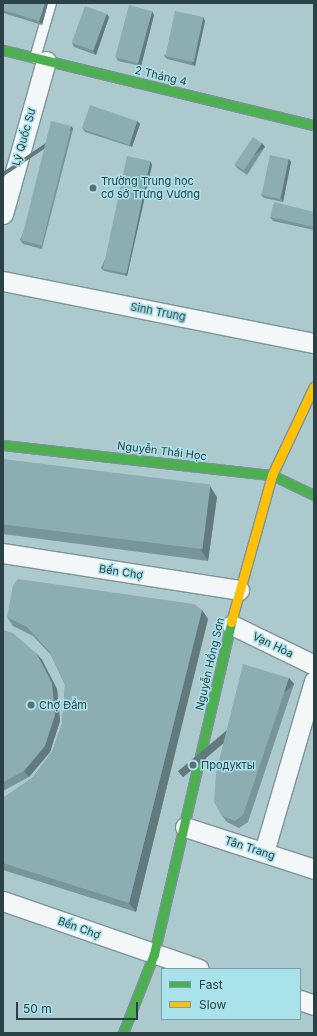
<!DOCTYPE html>
<meta charset="utf-8">
<style>
body{margin:0}
#map{position:relative;width:317px;height:1036px;overflow:hidden;background:#accace;font-family:Inter,sans-serif}
div>[style]{position:absolute}
[style*='--x']{left:calc(var(--x)*1px);top:calc(var(--y)*1px);width:calc(var(--w)*1px);rotate:calc(var(--a)*1deg)}
.roads{filter:drop-shadow(1px 0 #7c9498) drop-shadow(-1px 0 #7c9498) drop-shadow(0 1px #7c9498) drop-shadow(0 -1px #7c9498)}
.lane>*{height:10px;margin:-5px;padding:0 5px;transform-origin:5px;border-radius:5px;background:#f3f7f8}
.street>*{height:19px;margin:-9.5px;padding:0 9.5px;transform-origin:9.5px;border-radius:9.5px;background:#f3f7f8}
.fast>*{height:9px;margin:-4.5px;padding:0 4.5px;transform-origin:4.5px;border-radius:4.5px;background:#4caf50}
.slow>*{height:9px;margin:-4.5px;padding:0 4.5px;transform-origin:4.5px;border-radius:4.5px;background:#ffc107}
.wall>*{inset:0;background:#78969a}
.shaded-wall>*{inset:0;background:#627a7d;transform-origin:0 0}
.building>*{inset:0;background:#8caeb3;transform-origin:0 0}
.dots>*{width:11px;height:11px;translate:-50% -50%;box-sizing:border-box;border:2px solid #aae2eb;border-radius:50%}
span{translate:-50% -50%;white-space:nowrap;text-align:center;line-height:1.15;-webkit-text-stroke:3px #aae2eb;paint-order:stroke}
.street-label{font-size:11px;color:#2a4145}
.poi-label{font-size:11px;color:#2a4145}
.left{translate:0 -50%;text-align:left}
.frame{position:absolute;inset:0;border:4px solid #2a4145;pointer-events:none}
.legend{position:absolute;left:161px;top:968px;width:140px;height:52px;box-sizing:border-box;background:#aae2eb;border:1px solid #77a2a9;margin:0;padding:5px 7px;list-style:none;font-size:12px;color:#2a4145}
.legend li{display:flex;align-items:center;gap:8px;height:20px}
.legend b{width:20px;border:1px solid #77a2a9}
.scale{position:absolute;left:16px;top:1002px;width:122px;height:18px;box-sizing:border-box;border:2px solid #2a4145;border-top:0;padding-left:5px;font-size:12px;line-height:14px;white-space:nowrap;color:#2a4145;-webkit-text-stroke:3px #aae2eb;paint-order:stroke}
</style>
<div id="map">
<div class="roads">
<div class="lane">
<div style="--x:35;--y:58;--w:57;--a:-73.8"></div>
</div>
<div class="street">
<div style="--x:3;--y:214;--w:159;--a:-74.3"></div>
<div style="--x:3;--y:281;--w:317;--a:11.3"></div>
<div style="--x:3;--y:553;--w:239;--a:8.9"></div>
<div style="--x:232;--y:625;--w:91;--a:26"></div>
<div style="--x:185;--y:827;--w:136;--a:18"></div>
<div style="--x:264;--y:852;--w:178;--a:-73.7"></div>
<div style="--x:3;--y:901;--w:207;--a:19.1"></div>
<div style="--x:300;--y:1000;--w:15;--a:20"></div>
</div>
<div class="fast">
<div style="--x:3;--y:50;--w:320;--a:13.6"></div>
<div style="--x:3;--y:445;--w:271;--a:6.4"></div>
<div style="--x:272;--y:475;--w:47;--a:25.5"></div>
<div style="--x:123;--y:1033;--w:85;--a:-68.6"></div>
<div style="--x:154;--y:954;--w:341;--a:-76.9"></div>
</div>
<div class="slow">
<div style="--x:231;--y:622;--w:153;--a:-74.4"></div>
<div style="--x:272;--y:475;--w:98;--a:-64.7"></div>
</div>
</div>
<div class="wall">
<div style="clip-path:polygon(3px 3px,48px 3px,42px 25px,3px 13px)"></div>
<div style="clip-path:polygon(107px 14px,109px 17px,96px 55px,74px 47px,72px 43px)"></div>
<div style="clip-path:polygon(154px 15px,141px 66px,118px 61px,116px 57px)"></div>
<div style="clip-path:polygon(203px 17px,205px 21px,195px 66px,167px 59px,164px 56px)"></div>
<div style="clip-path:polygon(137px 121px,140px 124px,132px 147px,85px 132px,83px 129px)"></div>
<div style="clip-path:polygon(71px 126px,73px 129px,42px 249px,23px 244px,20px 240px)"></div>
<div style="clip-path:polygon(262px 143px,265px 147px,247px 175px,237px 168px,235px 165px)"></div>
<div style="clip-path:polygon(289px 159px,291px 162px,283px 202px,264px 198px,261px 195px)"></div>
<div style="clip-path:polygon(150px 161px,152px 165px,127px 276px,104px 271px,101px 268px)"></div>
<div style="clip-path:polygon(314px 212px,314px 230px,273px 221px,270px 217px)"></div>
<div style="clip-path:polygon(3px 459px,217px 497px,208px 561px,3px 534px)"></div>
<div style="clip-path:polygon(202px 610px,208px 619px,136px 912px,3px 870px,3px 798px,32px 778px,52px 752px,62px 724px,65px 685px,51px 655px,33px 636px,13px 626px,7px 617px)"></div>
<div style="clip-path:polygon(3px 630px,37px 654px,42px 660px,57px 689px,60px 721px,50px 752px,29px 777px,3px 791px)"></div>
<div style="clip-path:polygon(289px 678px,294px 684px,248px 822px,239px 828px,227px 822px,222px 816px)"></div>
</div>
<div class="shaded-wall">
<div style="clip-path:polygon(45px 3px,48px 3px,42px 25px,39px 21px)"></div>
<div style="clip-path:polygon(152px 11px,154px 15px,141px 66px,138px 63px)"></div>
<div style="clip-path:polygon(107px 14px,109px 17px,96px 55px,93px 51px)"></div>
<div style="clip-path:polygon(203px 17px,205px 21px,195px 66px,192px 63px)"></div>
<div style="clip-path:polygon(137px 121px,140px 124px,132px 147px,130px 144px)"></div>
<div style="left:71px;top:126px;width:4px;height:123px;rotate:56deg"></div>
<div style="left:262px;top:143px;width:5px;height:33px;rotate:53deg"></div>
<div style="clip-path:polygon(289px 159px,291px 162px,283px 202px,281px 198px)"></div>
<div style="clip-path:polygon(150px 161px,152px 165px,127px 276px,124px 273px)"></div>
<div style="clip-path:polygon(210px 486px,217px 497px,208px 561px,201px 550px)"></div>
<div style="clip-path:polygon(202px 610px,208px 619px,136px 912px,129px 903px)"></div>
<div style="clip-path:polygon(37px 654px,42px 660px,57px 689px,60px 721px,50px 752px,29px 777px,24px 771px)"></div>
<div style="left:289px;top:678px;width:8px;height:145px;rotate:50deg"></div>
</div>
<div class="building">
<div style="clip-path:polygon(3px 3px,45px 3px,39px 21px,3px 10px)"></div>
<div style="left:129px;top:5px;width:24px;height:54px;rotate:15deg"></div>
<div style="left:85px;top:6px;width:23px;height:39px;rotate:20deg"></div>
<div style="left:175px;top:11px;width:29px;height:46px;rotate:12deg"></div>
<div style="left:90px;top:105px;width:50px;height:25px;rotate:19deg"></div>
<div style="left:51px;top:121px;width:21px;height:123px;rotate:14deg"></div>
<div style="left:253px;top:137px;width:11px;height:33px;rotate:34deg"></div>
<div style="left:270px;top:155px;width:19px;height:41px;rotate:12deg"></div>
<div style="left:127px;top:156px;width:24px;height:115px;rotate:12deg"></div>
<div style="clip-path:polygon(274px 202px,314px 212px,314px 227px,270px 217px)"></div>
<div style="left:3px;top:459px;width:209px;height:65px;rotate:7deg"></div>
<div style="clip-path:polygon(18px 579px,194px 604px,202px 610px,129px 903px,3px 863px,3px 798px,32px 778px,52px 752px,62px 724px,65px 685px,49px 651px,27px 627px,7px 617px,13px 585px)"></div>
<div style="clip-path:polygon(3px 630px,13px 633px,37px 654px,52px 683px,55px 715px,45px 746px,24px 771px,3px 782px)"></div>
<div style="clip-path:polygon(243px 664px,289px 678px,243px 815px,235px 821px,222px 816px,214px 802px,216px 773px)"></div>
</div>
<div class="dots">
<div style="left:93px;top:188px;background:#587175"></div>
<div style="left:31px;top:705px;background:#587175"></div>
<div style="left:193px;top:765px;background:#587175"></div>
</div>
<div class="street-label">
<span style="left:161px;top:76px;rotate:13deg">2 Tháng 4</span>
<span style="left:24px;top:137px;rotate:-74deg">Lý Quốc Sư</span>
<span style="left:158px;top:312px;rotate:11deg">Sinh Trung</span>
<span style="left:162px;top:451px;rotate:7deg">Nguyễn Thái Học</span>
<span style="left:121px;top:572px;rotate:9deg">Bến Chợ</span>
<span style="left:273px;top:645px;rotate:26deg">Vạn Hòa</span>
<span style="left:210px;top:664px;rotate:-77deg">Nguyễn Hồng Sơn</span>
<span style="left:250px;top:848px;rotate:18deg">Tân Trang</span>
<span style="left:79px;top:928px;rotate:20deg">Bến Chợ</span>
</div>
<div class="poi-label">
<span class="left" style="left:101px;top:188px">Trường Trung học<br>cơ sở Trưng Vương</span>
<span class="left" style="left:39px;top:705px">Chợ Đầm</span>
<span class="left" style="left:201px;top:765px">Продукты</span>
</div>
<div class="frame"></div>
<ul class="legend">
<li><b style="height:5px;background:#4caf50"></b>Fast</li>
<li><b style="height:5px;background:#ffc107"></b>Slow</li>
</ul>
<div class="scale">50 m</div>
</div>
